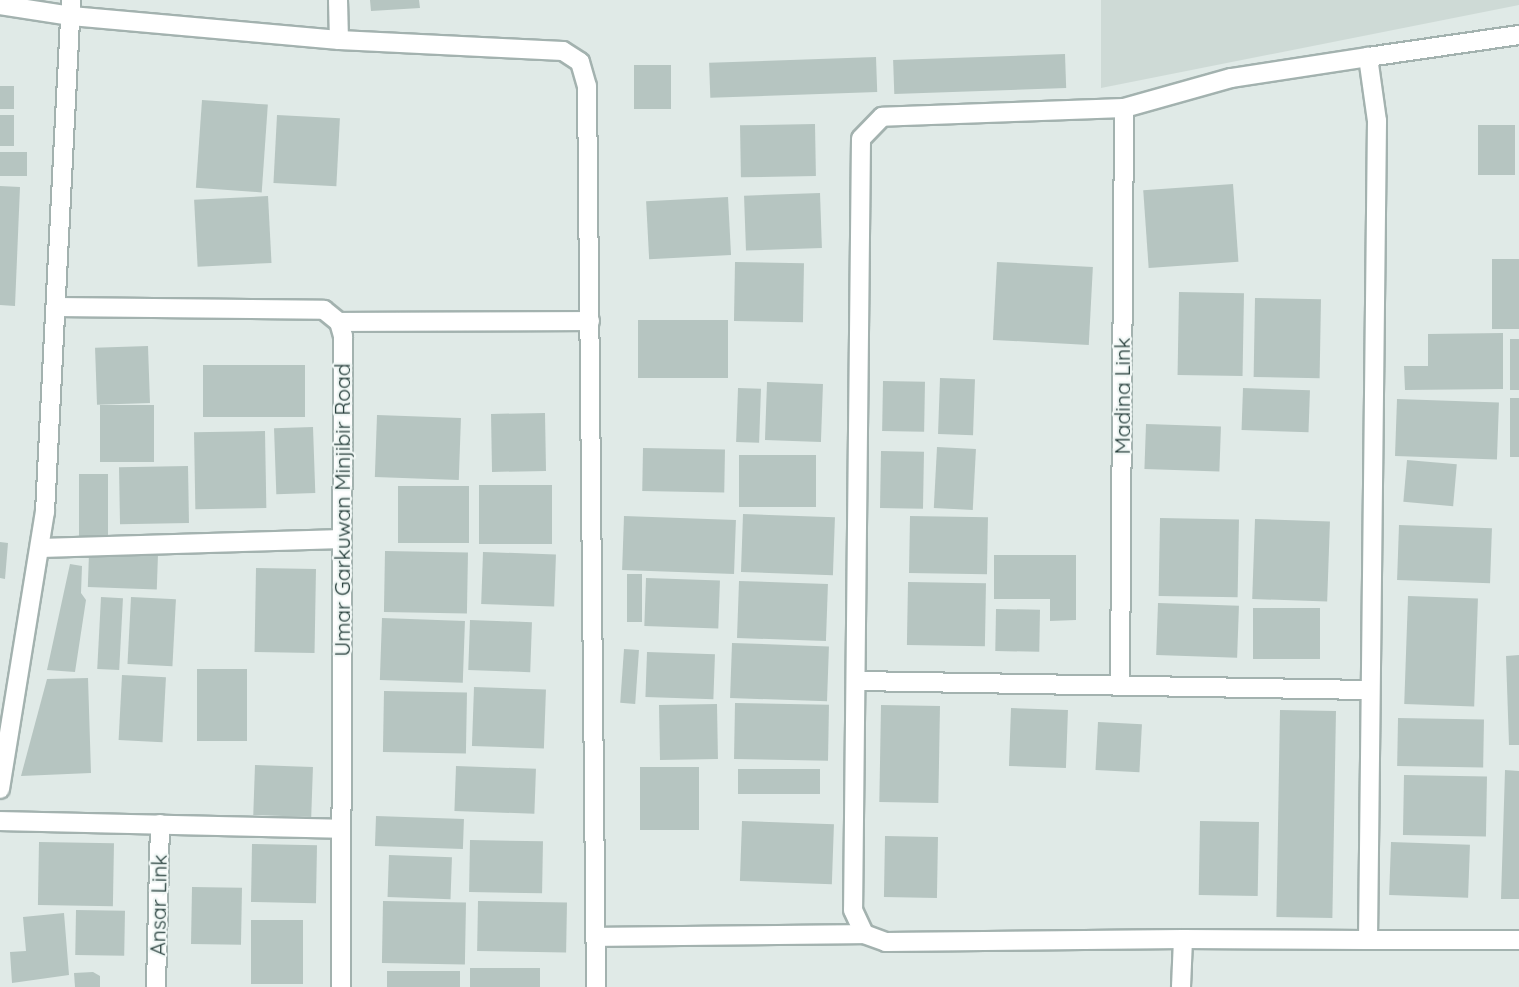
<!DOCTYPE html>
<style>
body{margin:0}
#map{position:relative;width:1519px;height:987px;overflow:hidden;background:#e0eae7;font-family:Quicksand,sans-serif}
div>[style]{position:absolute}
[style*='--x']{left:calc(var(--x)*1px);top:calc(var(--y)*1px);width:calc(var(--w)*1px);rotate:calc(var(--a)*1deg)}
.built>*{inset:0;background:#cedad6}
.building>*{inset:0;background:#b6c5c1;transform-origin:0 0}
.roads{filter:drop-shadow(2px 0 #a3b2af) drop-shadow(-2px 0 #a3b2af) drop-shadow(0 2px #a3b2af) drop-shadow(0 -2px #a3b2af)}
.street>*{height:18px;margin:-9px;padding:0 9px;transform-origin:9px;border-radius:9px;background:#fff}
span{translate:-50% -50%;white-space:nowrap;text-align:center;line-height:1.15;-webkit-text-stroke:4.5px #f0f7f5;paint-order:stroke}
.street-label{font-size:21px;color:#223a37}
</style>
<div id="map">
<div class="built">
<div style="clip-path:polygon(1101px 0,1519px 0,1519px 5px,1101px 88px)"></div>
</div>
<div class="building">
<div style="clip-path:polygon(370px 0,419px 0,420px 8px,371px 11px)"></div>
<div style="left:1065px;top:54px;width:34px;height:172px;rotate:88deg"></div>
<div style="left:876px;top:57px;width:35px;height:167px;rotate:88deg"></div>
<div style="left:634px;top:65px;width:37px;height:44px"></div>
<div style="left:0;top:86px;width:14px;height:23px"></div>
<div style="left:202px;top:100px;width:66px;height:88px;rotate:4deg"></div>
<div style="left:0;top:115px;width:14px;height:31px"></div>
<div style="left:277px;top:115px;width:63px;height:68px;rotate:3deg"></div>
<div style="left:815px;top:124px;width:52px;height:75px;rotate:89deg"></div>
<div style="left:1478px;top:125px;width:37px;height:50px"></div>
<div style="left:0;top:152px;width:27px;height:24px"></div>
<div style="left:1233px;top:184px;width:78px;height:90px;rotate:86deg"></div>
<div style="clip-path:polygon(0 186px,20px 187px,15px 306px,0 305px)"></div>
<div style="left:820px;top:193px;width:55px;height:76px;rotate:88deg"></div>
<div style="left:268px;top:196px;width:67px;height:74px;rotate:87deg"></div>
<div style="left:728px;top:197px;width:58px;height:82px;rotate:87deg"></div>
<div style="left:1519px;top:259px;width:70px;height:27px;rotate:90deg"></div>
<div style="left:735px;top:262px;width:69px;height:59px;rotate:1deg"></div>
<div style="left:997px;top:262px;width:96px;height:78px;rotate:3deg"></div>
<div style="left:1179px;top:292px;width:65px;height:83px;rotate:1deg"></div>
<div style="left:1255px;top:298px;width:66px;height:79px;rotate:1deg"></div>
<div style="left:728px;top:320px;width:58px;height:90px;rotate:90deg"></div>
<div style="clip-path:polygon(1503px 333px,1503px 389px,1405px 390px,1404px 366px,1428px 366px,1428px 334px)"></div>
<div style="left:1510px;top:339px;width:9px;height:51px"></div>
<div style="left:148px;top:346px;width:57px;height:53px;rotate:88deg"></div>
<div style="left:203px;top:365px;width:102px;height:52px"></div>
<div style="left:940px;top:378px;width:35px;height:56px;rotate:2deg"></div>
<div style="left:883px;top:381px;width:42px;height:50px;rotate:1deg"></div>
<div style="left:767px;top:382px;width:56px;height:58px;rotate:2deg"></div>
<div style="left:738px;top:388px;width:23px;height:54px;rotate:2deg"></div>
<div style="left:1243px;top:388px;width:67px;height:42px;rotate:2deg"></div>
<div style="left:1510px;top:398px;width:9px;height:59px"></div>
<div style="left:1397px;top:399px;width:102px;height:57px;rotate:2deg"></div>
<div style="left:154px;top:405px;width:57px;height:54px;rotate:90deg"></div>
<div style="left:545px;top:413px;width:58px;height:54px;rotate:89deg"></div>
<div style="left:377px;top:415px;width:84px;height:62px;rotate:2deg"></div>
<div style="left:1146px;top:424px;width:75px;height:45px;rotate:2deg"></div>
<div style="left:313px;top:427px;width:66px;height:39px;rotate:88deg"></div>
<div style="left:265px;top:431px;width:77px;height:71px;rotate:89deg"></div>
<div style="left:937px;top:447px;width:39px;height:61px;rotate:3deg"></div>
<div style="left:643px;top:448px;width:82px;height:43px;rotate:1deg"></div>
<div style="left:881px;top:451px;width:43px;height:57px;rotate:1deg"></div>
<div style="left:739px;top:455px;width:77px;height:52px"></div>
<div style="left:1407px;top:460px;width:50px;height:42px;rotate:5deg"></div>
<div style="left:188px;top:466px;width:57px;height:69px;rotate:89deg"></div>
<div style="left:79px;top:474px;width:29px;height:64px"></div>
<div style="left:479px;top:485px;width:73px;height:59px"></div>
<div style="left:398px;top:486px;width:71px;height:57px"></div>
<div style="left:743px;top:514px;width:92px;height:58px;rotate:2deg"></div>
<div style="left:624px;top:516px;width:112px;height:54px;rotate:2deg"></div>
<div style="left:910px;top:516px;width:78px;height:57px;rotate:1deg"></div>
<div style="left:1160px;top:518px;width:79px;height:78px;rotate:1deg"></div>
<div style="left:1255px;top:519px;width:75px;height:80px;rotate:2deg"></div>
<div style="left:1399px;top:525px;width:93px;height:55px;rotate:2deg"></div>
<div style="clip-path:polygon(0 542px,8px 543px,5px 579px,0 578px)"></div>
<div style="left:385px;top:551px;width:83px;height:61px;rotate:1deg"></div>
<div style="left:483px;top:552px;width:73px;height:52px;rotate:2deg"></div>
<div style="left:89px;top:553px;width:69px;height:34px;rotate:2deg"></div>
<div style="clip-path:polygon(994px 555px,1076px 555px,1076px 620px,1050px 621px,1050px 599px,994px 599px)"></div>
<div style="clip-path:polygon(70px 564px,82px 566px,81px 593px,86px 600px,75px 672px,47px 670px)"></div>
<div style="left:256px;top:568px;width:60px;height:84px;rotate:1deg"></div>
<div style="left:627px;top:574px;width:15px;height:48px"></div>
<div style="left:646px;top:578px;width:74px;height:48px;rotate:2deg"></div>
<div style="left:739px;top:581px;width:89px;height:57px;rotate:2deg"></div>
<div style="left:908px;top:582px;width:78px;height:63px;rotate:1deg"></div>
<div style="left:1408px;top:596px;width:70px;height:108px;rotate:2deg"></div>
<div style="left:101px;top:597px;width:22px;height:72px;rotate:3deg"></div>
<div style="left:131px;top:597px;width:45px;height:67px;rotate:3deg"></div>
<div style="left:1158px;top:603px;width:81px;height:52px;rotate:2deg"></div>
<div style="left:1253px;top:608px;width:67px;height:51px"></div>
<div style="left:996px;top:609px;width:44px;height:42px;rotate:1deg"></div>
<div style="left:382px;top:618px;width:83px;height:62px;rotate:2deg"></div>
<div style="left:470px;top:620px;width:62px;height:50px;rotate:2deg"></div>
<div style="left:732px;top:643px;width:97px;height:55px;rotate:2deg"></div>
<div style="left:624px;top:649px;width:15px;height:54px;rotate:4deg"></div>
<div style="left:647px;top:652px;width:68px;height:45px;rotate:2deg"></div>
<div style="clip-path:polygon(1519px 655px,1519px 745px,1509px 745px,1506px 656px)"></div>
<div style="left:197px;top:669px;width:50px;height:72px"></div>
<div style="left:122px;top:675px;width:44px;height:65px;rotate:3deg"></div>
<div style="clip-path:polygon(88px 678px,91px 773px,21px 776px,47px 679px)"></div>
<div style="left:474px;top:687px;width:72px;height:59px;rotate:2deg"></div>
<div style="left:384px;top:691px;width:83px;height:61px;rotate:1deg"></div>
<div style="left:735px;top:703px;width:94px;height:56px;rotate:1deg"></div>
<div style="left:717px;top:704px;width:55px;height:58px;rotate:89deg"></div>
<div style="left:881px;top:705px;width:59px;height:97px;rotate:1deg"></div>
<div style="left:1011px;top:708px;width:57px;height:58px;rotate:2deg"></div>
<div style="left:1280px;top:710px;width:56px;height:207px;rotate:1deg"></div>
<div style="left:1398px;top:718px;width:86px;height:48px;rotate:1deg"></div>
<div style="left:1098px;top:722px;width:44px;height:48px;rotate:3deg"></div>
<div style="left:255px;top:765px;width:58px;height:50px;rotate:2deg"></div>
<div style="left:456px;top:766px;width:80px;height:45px;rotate:2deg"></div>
<div style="left:640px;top:767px;width:59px;height:63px"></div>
<div style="left:738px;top:769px;width:82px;height:25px"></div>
<div style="clip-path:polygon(1505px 770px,1519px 771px,1519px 899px,1501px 899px)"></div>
<div style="left:1404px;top:775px;width:83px;height:60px;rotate:1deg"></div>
<div style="left:376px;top:816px;width:88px;height:30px;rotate:2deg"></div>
<div style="left:742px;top:821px;width:92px;height:60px;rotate:2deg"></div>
<div style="left:1200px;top:821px;width:59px;height:74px;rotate:1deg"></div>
<div style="left:885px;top:836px;width:53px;height:61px;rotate:1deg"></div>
<div style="left:470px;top:840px;width:73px;height:52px;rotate:1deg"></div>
<div style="left:39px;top:842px;width:75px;height:63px;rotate:1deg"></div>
<div style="left:1391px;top:842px;width:79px;height:53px;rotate:2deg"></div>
<div style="left:252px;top:844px;width:65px;height:58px;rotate:1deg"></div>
<div style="left:389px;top:855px;width:63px;height:42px;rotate:2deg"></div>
<div style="left:192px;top:887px;width:50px;height:57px;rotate:1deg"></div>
<div style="left:383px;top:901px;width:83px;height:62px;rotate:1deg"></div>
<div style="left:478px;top:901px;width:89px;height:50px;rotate:1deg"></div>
<div style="left:76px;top:910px;width:49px;height:45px;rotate:1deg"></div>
<div style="clip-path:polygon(64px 913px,69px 975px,12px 983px,10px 952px,26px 951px,23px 917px)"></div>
<div style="left:251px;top:920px;width:52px;height:64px"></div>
<div style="left:470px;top:968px;width:70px;height:19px"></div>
<div style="left:460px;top:971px;width:16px;height:73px;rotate:90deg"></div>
<div style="clip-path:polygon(93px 972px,100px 976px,100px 987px,75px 987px,74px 973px)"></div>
</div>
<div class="roads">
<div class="street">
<div style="--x:338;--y:0;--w:40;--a:88.6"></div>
<div style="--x:0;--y:5;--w:72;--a:8.8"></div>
<div style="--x:71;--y:16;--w:269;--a:5.1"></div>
<div style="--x:339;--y:40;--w:224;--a:2.8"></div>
<div style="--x:563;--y:51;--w:20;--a:33"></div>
<div style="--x:580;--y:62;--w:25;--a:74"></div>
<div style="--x:587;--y:86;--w:901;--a:89.43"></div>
<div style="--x:1368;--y:57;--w:153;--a:-8.3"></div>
<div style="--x:56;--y:307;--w:268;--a:0.6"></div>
<div style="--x:324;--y:310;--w:19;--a:39"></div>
<div style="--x:339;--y:322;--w:15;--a:74"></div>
<div style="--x:343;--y:336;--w:651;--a:90.18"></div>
<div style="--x:339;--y:322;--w:251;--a:-0.2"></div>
<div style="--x:41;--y:548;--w:301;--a:-1.7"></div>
<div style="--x:857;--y:681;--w:511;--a:1.01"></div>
<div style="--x:1120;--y:685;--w:577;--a:-89.6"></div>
<div style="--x:0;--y:789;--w:281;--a:-80.8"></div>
<div style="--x:45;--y:512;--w:513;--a:-87.09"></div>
<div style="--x:0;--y:821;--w:341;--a:1.3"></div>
<div style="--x:596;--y:937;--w:268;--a:-0.6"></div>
<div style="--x:1368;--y:940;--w:819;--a:-89.37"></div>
<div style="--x:1377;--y:121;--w:65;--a:-98"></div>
<div style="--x:1368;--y:57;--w:139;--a:171.3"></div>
<div style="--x:1231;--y:78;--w:111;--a:164.3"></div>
<div style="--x:1124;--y:108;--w:242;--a:177.9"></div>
<div style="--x:882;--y:117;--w:30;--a:134"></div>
<div style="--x:861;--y:139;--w:771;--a:90.59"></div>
<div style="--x:853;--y:910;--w:26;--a:65"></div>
<div style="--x:864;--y:934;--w:23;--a:20"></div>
<div style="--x:886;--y:942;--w:297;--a:-0.6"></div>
<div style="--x:1183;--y:939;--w:185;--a:0.3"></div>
<div style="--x:1368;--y:940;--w:151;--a:0"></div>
<div style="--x:156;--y:987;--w:163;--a:-88.6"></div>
<div style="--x:1181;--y:987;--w:48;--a:-87.6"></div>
</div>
</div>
<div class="street-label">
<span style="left:1122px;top:396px;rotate:-90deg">Madina Link</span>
<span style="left:342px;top:510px;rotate:-90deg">Umar Garkuwan Minjibir Road</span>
<span style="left:158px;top:905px;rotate:-89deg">Ansar Link</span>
</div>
</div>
